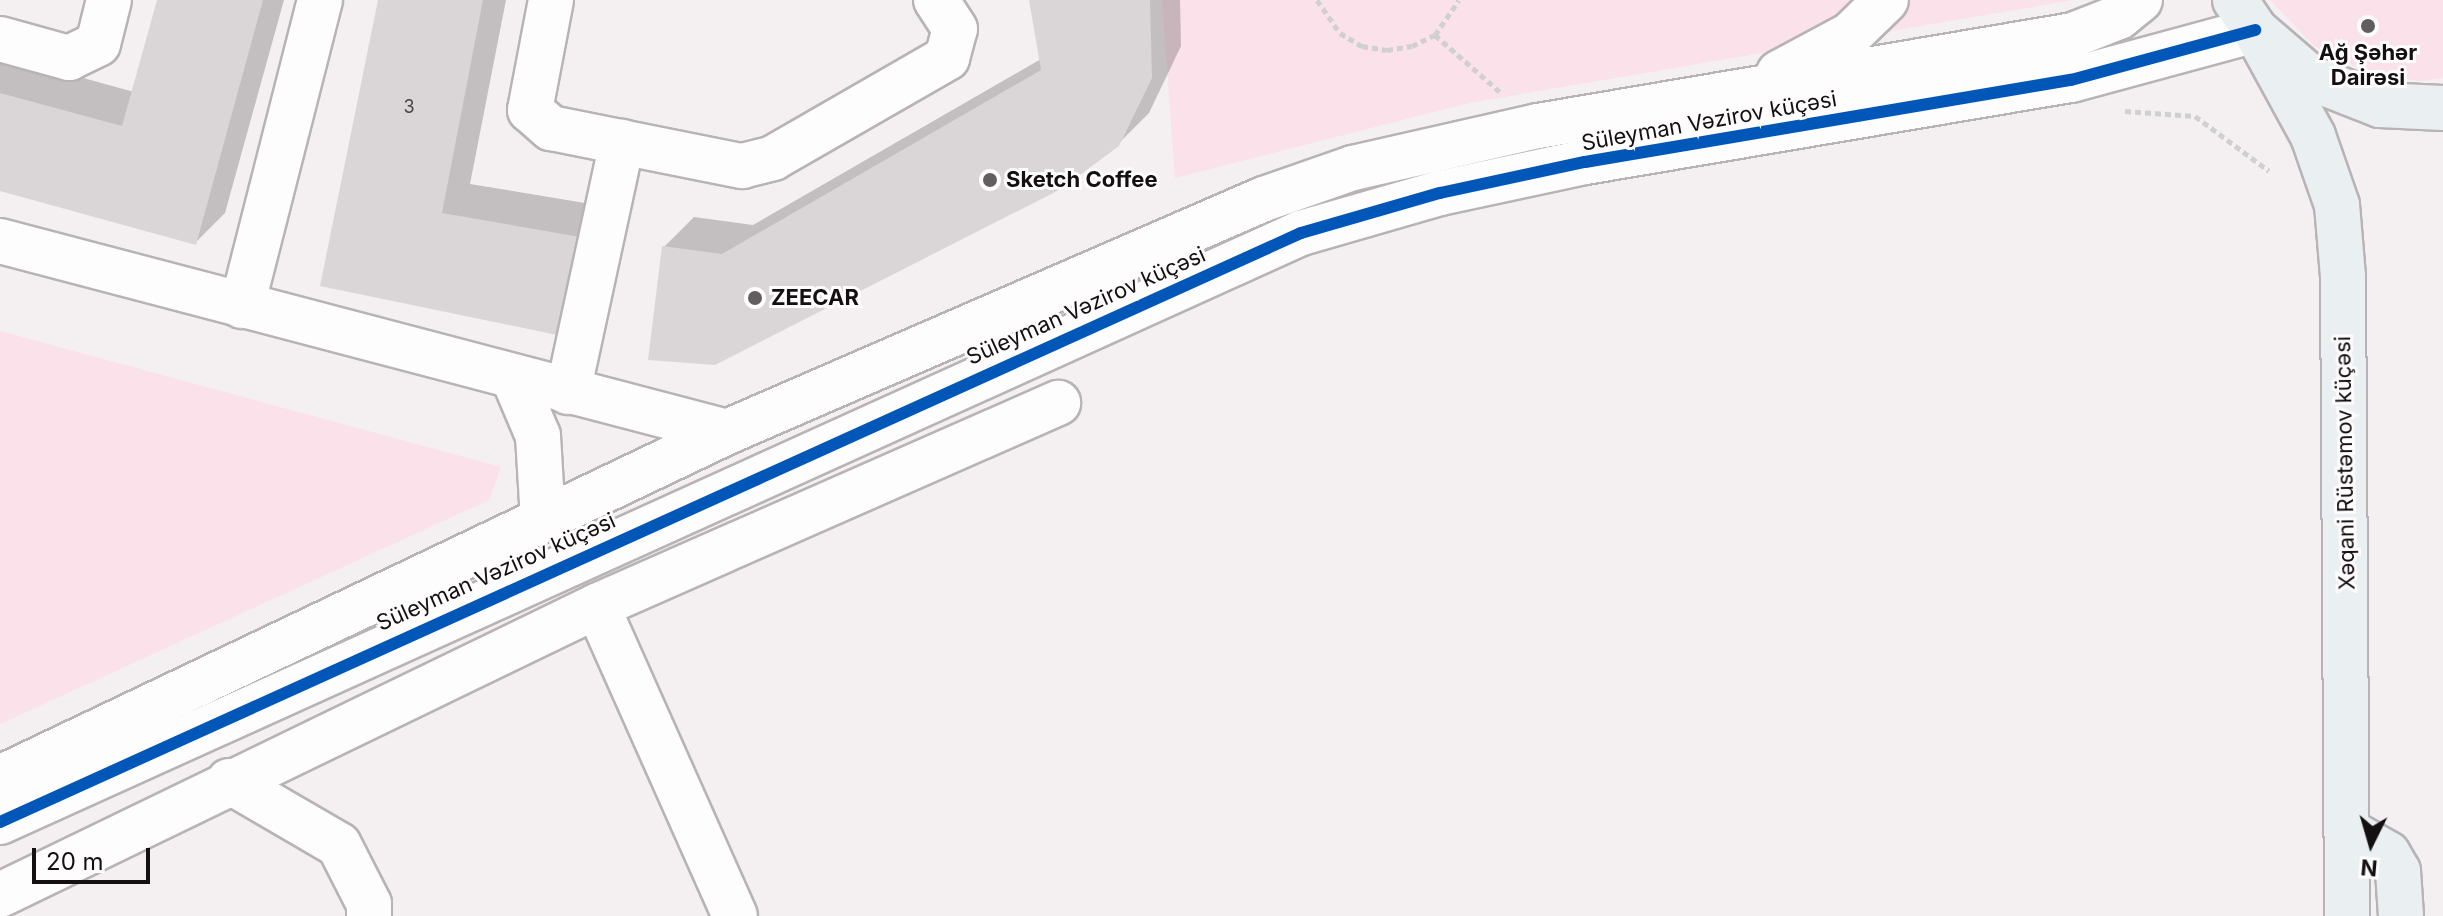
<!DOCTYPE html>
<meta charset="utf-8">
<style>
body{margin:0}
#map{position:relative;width:2443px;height:916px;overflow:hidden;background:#f4eff1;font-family:Inter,sans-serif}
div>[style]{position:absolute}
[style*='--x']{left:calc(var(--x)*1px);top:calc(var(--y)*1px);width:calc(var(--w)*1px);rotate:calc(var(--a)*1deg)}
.green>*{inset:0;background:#fae1ea}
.shadow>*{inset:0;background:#0003}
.building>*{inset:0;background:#dad6d8}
.path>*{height:5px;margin-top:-2.5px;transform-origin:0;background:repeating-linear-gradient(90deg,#d1d0d0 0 6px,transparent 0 10px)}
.roads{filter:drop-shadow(2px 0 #b8b3b5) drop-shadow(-2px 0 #b8b3b5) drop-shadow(0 2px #b8b3b5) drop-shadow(0 -2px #b8b3b5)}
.minor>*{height:44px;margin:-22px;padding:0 22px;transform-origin:22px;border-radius:22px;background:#fdfdfd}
.major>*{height:44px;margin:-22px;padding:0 22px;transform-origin:22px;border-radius:22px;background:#eaf0f2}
.cycleway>*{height:12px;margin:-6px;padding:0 6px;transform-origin:6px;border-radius:6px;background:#0057b8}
.dots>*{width:22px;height:22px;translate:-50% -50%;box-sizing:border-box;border:4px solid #fefcfd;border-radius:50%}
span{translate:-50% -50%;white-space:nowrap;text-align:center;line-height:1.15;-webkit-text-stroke:6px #fefcfd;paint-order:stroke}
.number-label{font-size:18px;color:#484445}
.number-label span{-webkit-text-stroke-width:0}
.poi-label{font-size:22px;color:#141011;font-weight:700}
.left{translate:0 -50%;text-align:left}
.street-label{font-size:22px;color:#141011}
.north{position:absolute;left:2331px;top:804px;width:80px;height:80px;-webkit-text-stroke:6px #fefcfd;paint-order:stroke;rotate:185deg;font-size:22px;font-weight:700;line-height:32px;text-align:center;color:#141011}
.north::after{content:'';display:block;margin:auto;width:28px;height:36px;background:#141011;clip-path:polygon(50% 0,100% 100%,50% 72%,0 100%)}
.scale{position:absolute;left:32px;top:848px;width:118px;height:36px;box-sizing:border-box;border:4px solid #141011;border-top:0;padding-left:10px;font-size:24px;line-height:28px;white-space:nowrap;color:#141011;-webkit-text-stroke:6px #fefcfd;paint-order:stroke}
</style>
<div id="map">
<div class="green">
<div style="clip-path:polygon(1162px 0,2073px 0,1469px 103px,1175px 178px)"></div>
<div style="clip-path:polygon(2270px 0,2443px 0,2443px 78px,2419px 81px,2364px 71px,2314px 46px)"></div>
<div style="clip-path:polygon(0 331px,501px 467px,489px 500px,0 724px)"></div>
</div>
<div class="shadow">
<div style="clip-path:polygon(159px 0,284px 0,225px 213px,195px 243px,0 189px,0 55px,134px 92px)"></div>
<div style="clip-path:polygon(380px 0,506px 0,470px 184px,609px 207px,586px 302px,556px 332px,322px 285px)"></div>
<div style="clip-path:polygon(1031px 0,1180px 0,1181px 46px,1149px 113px,1118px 144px,715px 363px,664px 247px,694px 217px,753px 225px,1041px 59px)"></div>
</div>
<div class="building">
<div style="clip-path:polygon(157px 0,263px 0,196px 245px,0 191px,0 93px,122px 126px)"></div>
<div style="clip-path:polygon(378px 0,483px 0,442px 213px,580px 237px,557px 335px,320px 286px)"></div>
<div style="clip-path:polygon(1029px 0,1150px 0,1152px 78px,1119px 146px,1061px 189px,715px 365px,648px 360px,662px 246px,722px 254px,1041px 70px)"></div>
</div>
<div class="path">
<div style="--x:1317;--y:0;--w:40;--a:55.1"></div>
<div style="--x:1340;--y:33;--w:26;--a:31"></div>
<div style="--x:1362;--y:46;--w:25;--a:9"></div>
<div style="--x:1387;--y:50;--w:25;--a:-9"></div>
<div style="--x:1412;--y:46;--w:25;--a:-26"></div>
<div style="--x:1435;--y:35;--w:42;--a:-55.6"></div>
<div style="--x:1435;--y:35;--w:86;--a:41.2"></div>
<div style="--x:2125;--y:111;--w:70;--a:4.1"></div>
<div style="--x:2195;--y:116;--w:92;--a:36.6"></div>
</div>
<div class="roads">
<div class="minor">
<div style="--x:551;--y:0;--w:112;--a:100.8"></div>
<div style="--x:530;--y:110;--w:28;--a:41"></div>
<div style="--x:551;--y:128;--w:195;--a:11.3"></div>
<div style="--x:742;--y:166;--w:32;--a:-14"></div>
<div style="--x:773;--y:158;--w:201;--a:-29.9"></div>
<div style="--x:947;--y:58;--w:30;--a:-75"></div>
<div style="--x:955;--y:29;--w:35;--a:-123"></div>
<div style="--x:0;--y:39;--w:72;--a:15.4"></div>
<div style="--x:69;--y:58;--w:32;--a:-26"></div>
<div style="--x:98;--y:44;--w:45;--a:-76"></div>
<div style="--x:1779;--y:73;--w:81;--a:-28.2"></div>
<div style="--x:1850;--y:35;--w:50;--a:-44.2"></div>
<div style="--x:0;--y:241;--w:752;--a:14.72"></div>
<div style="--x:242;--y:306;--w:316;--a:-75.7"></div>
<div style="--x:513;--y:377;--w:64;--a:67"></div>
<div style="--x:538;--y:436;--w:84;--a:86.6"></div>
<div style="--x:568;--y:392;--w:256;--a:-77.8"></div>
<div style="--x:597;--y:606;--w:339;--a:66"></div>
<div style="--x:0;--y:778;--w:805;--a:-25.45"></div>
<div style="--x:727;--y:432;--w:585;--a:-23.46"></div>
<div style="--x:1264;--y:199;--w:94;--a:-19.2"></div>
<div style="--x:1353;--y:168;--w:190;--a:-12.8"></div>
<div style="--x:1538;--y:126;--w:543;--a:-9.65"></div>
<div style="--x:2073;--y:35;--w:49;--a:-21.4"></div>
<div style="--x:2119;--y:17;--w:27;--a:-39"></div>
<div style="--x:229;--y:781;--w:127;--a:30.2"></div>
<div style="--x:339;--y:845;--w:66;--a:63"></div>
<div style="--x:369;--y:904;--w:12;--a:90"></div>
<div style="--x:0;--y:822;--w:1428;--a:-24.36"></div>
<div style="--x:1301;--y:233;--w:145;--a:-16.1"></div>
<div style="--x:1440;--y:193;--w:148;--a:-12.1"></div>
<div style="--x:1585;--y:162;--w:493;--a:-9.6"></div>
<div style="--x:2071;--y:80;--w:191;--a:-15.2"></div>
<div style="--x:0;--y:895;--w:663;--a:-25.83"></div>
<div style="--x:597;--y:606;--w:504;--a:-23.77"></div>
</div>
<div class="major">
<div style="--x:2235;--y:0;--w:36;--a:56"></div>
<div style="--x:2255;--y:30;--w:74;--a:40.6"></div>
<div style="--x:2311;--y:78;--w:74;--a:21.4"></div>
<div style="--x:2380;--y:105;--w:63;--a:2.7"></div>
<div style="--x:2255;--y:30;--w:121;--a:61.3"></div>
<div style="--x:2313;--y:136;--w:73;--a:70.8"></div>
<div style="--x:2337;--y:205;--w:72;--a:85.2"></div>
<div style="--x:2343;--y:277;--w:639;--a:89.64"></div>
<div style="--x:2348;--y:831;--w:46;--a:29.9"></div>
<div style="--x:2388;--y:854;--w:20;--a:60"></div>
<div style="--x:2398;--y:871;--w:45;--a:86.2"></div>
</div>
</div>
<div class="cycleway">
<div style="--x:0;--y:822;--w:1428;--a:-24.36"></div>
<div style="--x:1301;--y:233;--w:145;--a:-16.1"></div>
<div style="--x:1440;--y:193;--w:148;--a:-12.1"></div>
<div style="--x:1585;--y:162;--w:493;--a:-9.6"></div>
<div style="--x:2071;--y:80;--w:191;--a:-15.2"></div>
</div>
<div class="dots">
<div style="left:2368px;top:26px;background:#625e5f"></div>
<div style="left:990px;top:180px;background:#625e5f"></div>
<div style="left:755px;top:298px;background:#625e5f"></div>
</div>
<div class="number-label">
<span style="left:409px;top:107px">3</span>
</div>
<div class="poi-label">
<span style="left:2368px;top:65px">Ağ Şəhər<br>Dairəsi</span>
<span class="left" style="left:1006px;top:180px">Sketch Coffee</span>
<span class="left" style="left:771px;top:298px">ZEECAR</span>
</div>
<div class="street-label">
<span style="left:1709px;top:121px;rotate:-10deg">Süleyman Vəzirov küçəsi</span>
<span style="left:1086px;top:306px;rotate:-24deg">Süleyman Vəzirov küçəsi</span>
<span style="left:2345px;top:463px;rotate:-91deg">Xəqani Rüstəmov küçəsi</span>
<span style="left:496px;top:572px;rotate:-24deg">Süleyman Vəzirov küçəsi</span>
</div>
<div class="north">N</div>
<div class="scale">20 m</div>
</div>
